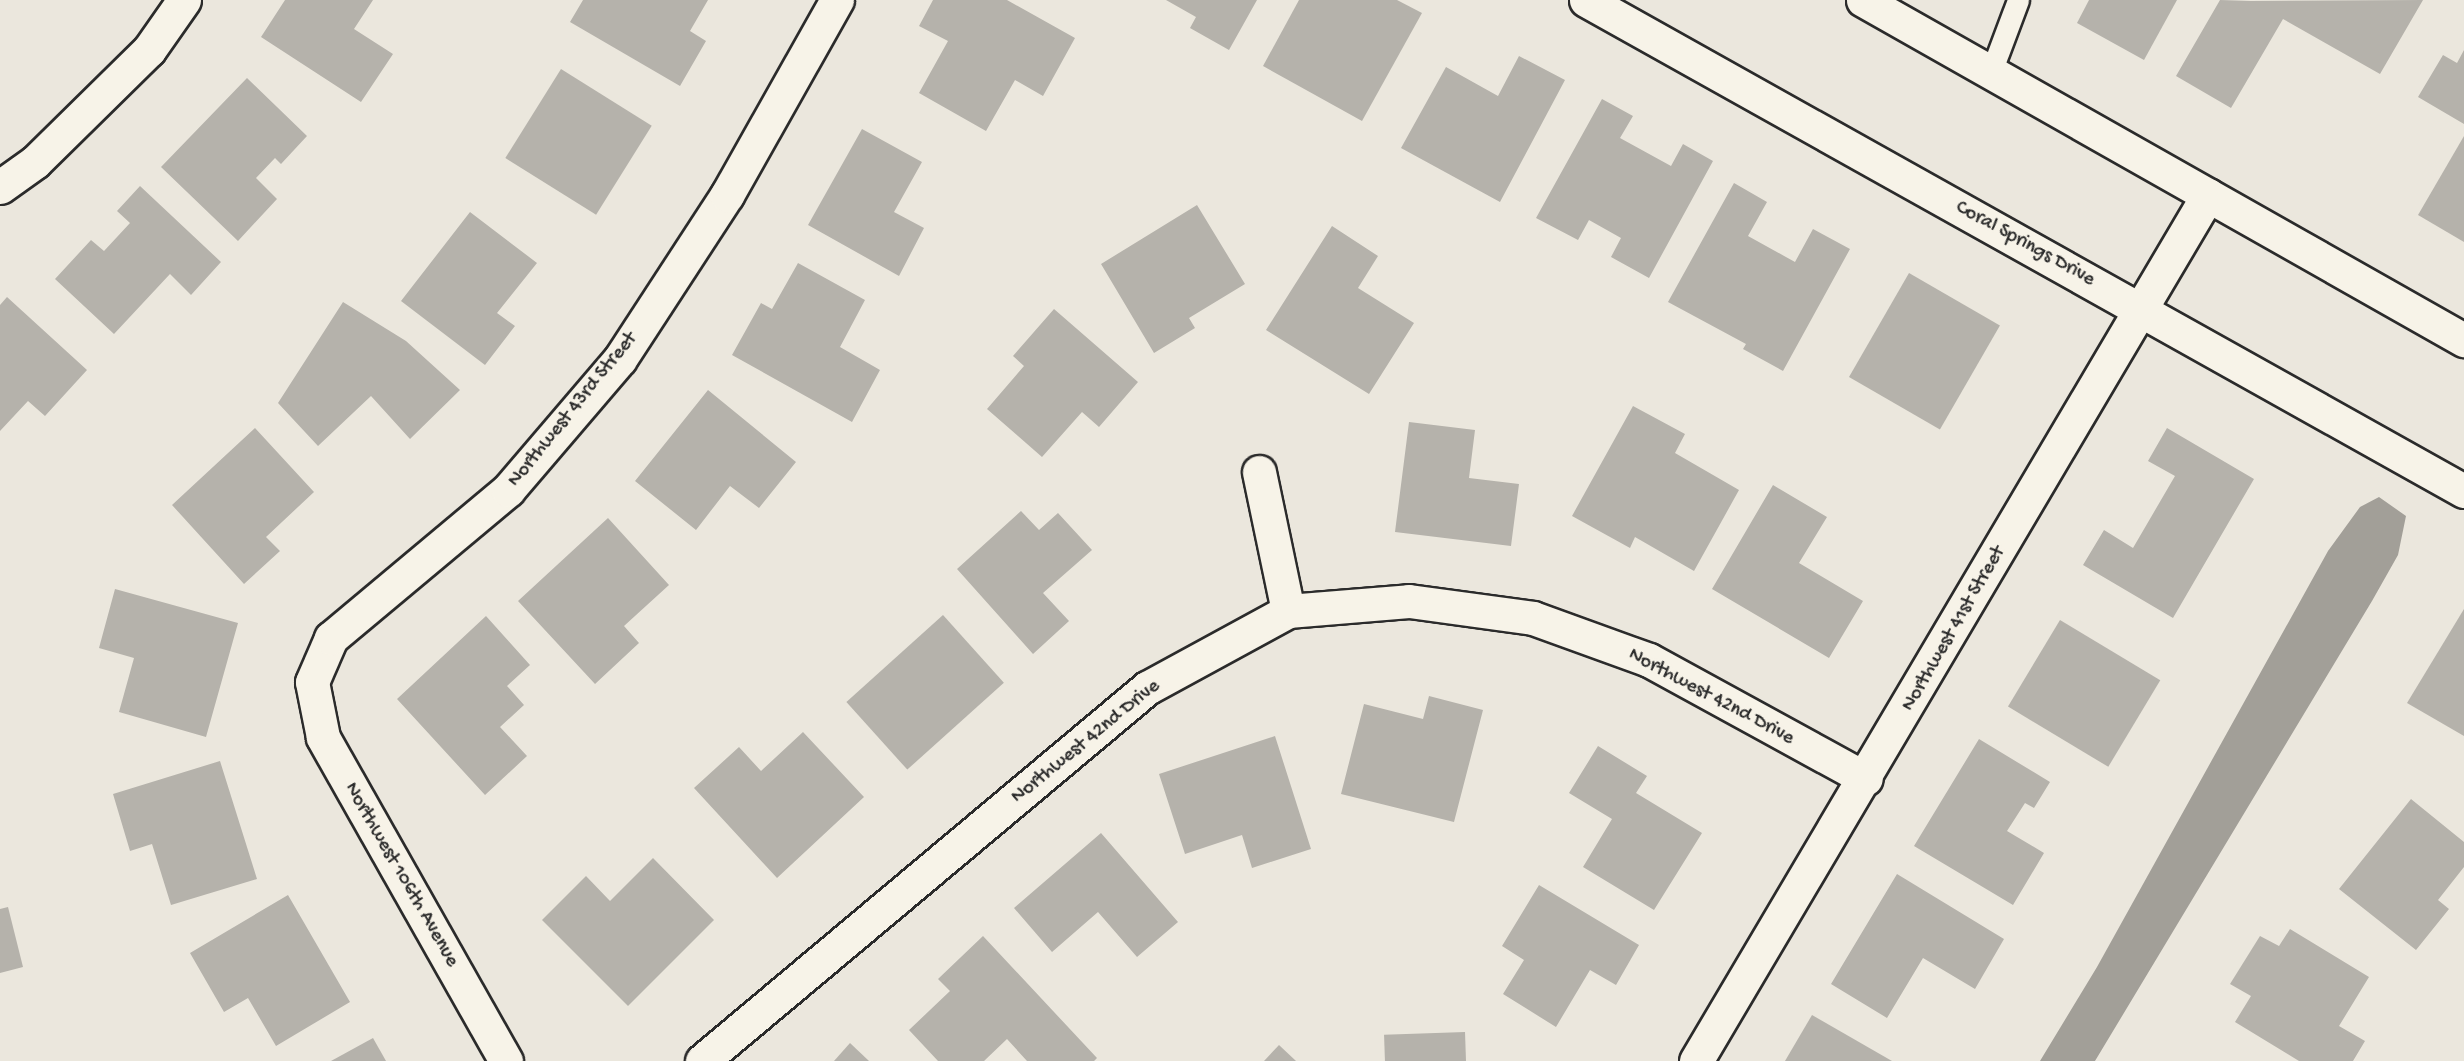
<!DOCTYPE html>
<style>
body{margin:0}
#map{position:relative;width:2464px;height:1061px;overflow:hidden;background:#ebe7dd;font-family:"Gochi Hand",sans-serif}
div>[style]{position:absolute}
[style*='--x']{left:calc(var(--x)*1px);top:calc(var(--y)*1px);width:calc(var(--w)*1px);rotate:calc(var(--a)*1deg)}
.water>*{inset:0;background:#a29f98}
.building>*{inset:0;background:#b5b2ab;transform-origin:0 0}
.roads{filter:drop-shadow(2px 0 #2b2b2b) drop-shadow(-2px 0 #2b2b2b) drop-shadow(0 2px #2b2b2b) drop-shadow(0 -2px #2b2b2b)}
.service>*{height:21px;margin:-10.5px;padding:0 10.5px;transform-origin:10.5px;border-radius:10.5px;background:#f7f3e8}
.minor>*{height:33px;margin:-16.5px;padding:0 16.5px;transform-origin:16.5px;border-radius:16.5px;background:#f7f3e8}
.secondary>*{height:33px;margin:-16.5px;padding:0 16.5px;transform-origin:16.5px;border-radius:16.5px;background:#f7f3e8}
span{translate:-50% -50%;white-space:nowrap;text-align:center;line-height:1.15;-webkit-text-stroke:4.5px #f7f3e8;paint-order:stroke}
.street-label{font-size:20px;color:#2b2b2b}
</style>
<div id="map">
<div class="water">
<div style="clip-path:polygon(2379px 497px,2406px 516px,2398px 555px,2372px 601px,2095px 1061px,2040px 1061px,2097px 967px,2328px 551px,2360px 507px)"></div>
</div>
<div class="building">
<div style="clip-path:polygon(285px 0,373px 0,354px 29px,393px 54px,361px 102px,261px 37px)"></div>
<div style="clip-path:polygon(583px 0,708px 0,690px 31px,706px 41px,680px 86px,570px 22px)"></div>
<div style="clip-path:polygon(933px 0,1007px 0,1075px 38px,1043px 96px,1015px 80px,986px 131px,919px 93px,948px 41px,919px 26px)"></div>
<div style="clip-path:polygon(1166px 0,1257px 0,1229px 50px,1190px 28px,1196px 17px)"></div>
<div style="clip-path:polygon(1299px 0,1397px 0,1422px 13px,1362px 121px,1263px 66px)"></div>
<div style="clip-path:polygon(2089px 0,2177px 0,2144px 60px,2077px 23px)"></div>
<div style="clip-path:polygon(2220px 0,2251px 1px,2423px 0,2380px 74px,2283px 19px,2231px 108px,2176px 76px)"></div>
<div style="clip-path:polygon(2464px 50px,2464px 124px,2418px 97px,2443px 55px,2457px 63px)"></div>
<div style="clip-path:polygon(1519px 56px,1565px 80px,1500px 202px,1401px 148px,1446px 67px,1498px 96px)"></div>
<div style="left:561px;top:69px;width:107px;height:105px;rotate:32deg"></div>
<div style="clip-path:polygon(247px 78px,307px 136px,281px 164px,275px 158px,256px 178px,277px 199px,238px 241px,161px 167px)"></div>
<div style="clip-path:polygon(1602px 99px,1633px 116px,1620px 138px,1671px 166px,1683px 144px,1713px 161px,1649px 278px,1611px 257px,1621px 238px,1589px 220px,1578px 240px,1536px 218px)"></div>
<div style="clip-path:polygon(862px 129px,922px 162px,894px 212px,924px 228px,899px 276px,808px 225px)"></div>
<div style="clip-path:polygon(2464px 136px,2464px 242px,2418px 215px)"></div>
<div style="clip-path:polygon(1734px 183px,1767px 202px,1748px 236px,1795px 262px,1813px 229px,1850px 249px,1783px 371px,1743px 349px,1746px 344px,1668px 302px)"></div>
<div style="clip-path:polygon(140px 186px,221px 262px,191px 295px,170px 274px,114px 334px,55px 279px,91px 240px,104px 251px,130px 223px,117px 211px)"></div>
<div style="clip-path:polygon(1197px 205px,1245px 284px,1189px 318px,1195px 328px,1154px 353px,1101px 264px)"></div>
<div style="clip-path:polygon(470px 212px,537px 263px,497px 313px,515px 326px,485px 365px,401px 301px)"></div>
<div style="clip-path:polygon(1332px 226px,1378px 256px,1358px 288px,1414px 323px,1369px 394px,1266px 330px)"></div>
<div style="clip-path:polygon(798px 263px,865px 300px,840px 347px,880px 370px,852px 422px,732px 355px,761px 303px,772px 309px)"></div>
<div style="left:1909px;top:273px;width:105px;height:120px;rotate:30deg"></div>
<div style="clip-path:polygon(7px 297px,87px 370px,45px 416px,28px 401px,0 431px,0 305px)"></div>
<div style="clip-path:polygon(343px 302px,406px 341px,460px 390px,410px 439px,371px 396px,318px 446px,278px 403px)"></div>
<div style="clip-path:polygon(1054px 309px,1138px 382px,1099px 427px,1082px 412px,1042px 457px,987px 409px,1024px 366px,1013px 356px)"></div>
<div style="clip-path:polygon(708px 390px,796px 462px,759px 508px,730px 486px,696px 530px,635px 481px)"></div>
<div style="clip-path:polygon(1633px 406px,1685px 434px,1675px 453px,1739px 490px,1694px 571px,1635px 537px,1630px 548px,1572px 516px)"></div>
<div style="clip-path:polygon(1409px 422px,1475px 430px,1469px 478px,1519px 484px,1511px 546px,1395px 532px)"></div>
<div style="clip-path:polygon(255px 428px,314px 492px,266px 537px,280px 551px,244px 584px,172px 505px)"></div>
<div style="clip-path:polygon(2167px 428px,2254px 479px,2173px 618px,2083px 565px,2104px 530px,2133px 548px,2175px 476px,2148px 461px)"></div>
<div style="clip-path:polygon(1773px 485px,1827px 517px,1799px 563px,1863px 601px,1829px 658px,1712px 589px)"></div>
<div style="clip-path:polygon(1021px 511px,1039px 530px,1058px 513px,1092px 550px,1043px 593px,1069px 621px,1033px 654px,957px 569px)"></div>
<div style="clip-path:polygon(608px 518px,669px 585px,624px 626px,639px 643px,595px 684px,518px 601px)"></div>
<div style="clip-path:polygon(115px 589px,238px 623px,206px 737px,119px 712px,134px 658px,99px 648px)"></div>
<div style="clip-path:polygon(2464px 609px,2464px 736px,2407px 703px)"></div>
<div style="left:943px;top:615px;width:91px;height:130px;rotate:48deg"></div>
<div style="clip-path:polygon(486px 616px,530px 665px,507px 686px,524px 705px,500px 727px,527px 756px,485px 795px,397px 699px)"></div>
<div style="left:2060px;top:620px;width:117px;height:101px;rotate:31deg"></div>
<div style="clip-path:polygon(1429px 696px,1483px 710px,1454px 822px,1341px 794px,1364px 704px,1423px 719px)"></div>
<div style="clip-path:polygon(803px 732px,864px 797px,777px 878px,694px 788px,739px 747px,761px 771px)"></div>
<div style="clip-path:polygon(1275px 736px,1311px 849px,1252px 868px,1242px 835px,1185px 854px,1159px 774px)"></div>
<div style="clip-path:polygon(1979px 739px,2050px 782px,2034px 808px,2025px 803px,2007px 831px,2044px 853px,2013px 905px,1914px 846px)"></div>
<div style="clip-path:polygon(1598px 746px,1647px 776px,1636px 793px,1702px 833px,1654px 910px,1583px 867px,1612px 819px,1569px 793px)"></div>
<div style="clip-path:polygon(220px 761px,257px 879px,171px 905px,152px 844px,130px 851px,113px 794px)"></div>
<div style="clip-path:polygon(2411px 799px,2464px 842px,2464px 867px,2438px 900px,2449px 909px,2416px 950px,2339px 889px)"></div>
<div style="clip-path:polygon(1101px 833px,1178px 922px,1137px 957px,1098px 912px,1052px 952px,1014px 908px)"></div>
<div style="clip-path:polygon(653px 858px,714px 920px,628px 1006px,542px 920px,586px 876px,610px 901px)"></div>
<div style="clip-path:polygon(1897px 874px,2004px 939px,1975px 989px,1923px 958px,1887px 1018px,1831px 984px)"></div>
<div style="clip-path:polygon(1539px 885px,1639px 945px,1616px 985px,1590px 970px,1556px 1027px,1503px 994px,1524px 960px,1502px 946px)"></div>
<div style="clip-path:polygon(288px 895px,350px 1002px,276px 1046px,248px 998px,224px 1012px,190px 953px)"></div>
<div style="clip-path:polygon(8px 907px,23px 967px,0 973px,0 909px)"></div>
<div style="clip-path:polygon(2290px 929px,2369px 977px,2339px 1026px,2365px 1041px,2353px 1061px,2299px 1061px,2235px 1022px,2251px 996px,2230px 984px,2260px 936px,2279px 946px)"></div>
<div style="clip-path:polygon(983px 936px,1097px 1058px,1094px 1061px,1027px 1061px,1007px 1039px,984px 1061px,938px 1061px,909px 1030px,950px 991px,938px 979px)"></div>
<div style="clip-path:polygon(1812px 1015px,1892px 1061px,1785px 1061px)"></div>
<div style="left:1465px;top:1032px;width:29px;height:81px;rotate:88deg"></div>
<div style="clip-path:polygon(373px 1038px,386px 1061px,331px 1061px)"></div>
<div style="clip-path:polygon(850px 1043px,869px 1061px,834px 1061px)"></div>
<div style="clip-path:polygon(1279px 1045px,1296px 1061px,1264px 1061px)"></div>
</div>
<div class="roads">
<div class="service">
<div style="--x:1991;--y:72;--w:77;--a:-69.4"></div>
</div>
<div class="minor">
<div style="--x:0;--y:187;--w:43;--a:-35.5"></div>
<div style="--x:35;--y:162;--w:160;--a:-44.5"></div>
<div style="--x:149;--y:50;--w:61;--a:-55"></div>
<div style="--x:1259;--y:472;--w:142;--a:78.2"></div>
<div style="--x:506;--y:1061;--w:372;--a:-119.5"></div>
<div style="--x:323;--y:737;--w:56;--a:-101.3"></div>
<div style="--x:312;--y:682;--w:48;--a:-66.6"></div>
<div style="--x:331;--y:638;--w:231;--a:-39.9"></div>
<div style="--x:508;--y:490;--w:172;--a:-49.5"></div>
<div style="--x:620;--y:359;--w:196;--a:-56.9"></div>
<div style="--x:727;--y:195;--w:224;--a:-60.6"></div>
<div style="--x:702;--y:1061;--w:581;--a:-39.97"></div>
<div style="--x:1147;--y:688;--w:161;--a:-28.6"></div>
<div style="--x:1288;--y:611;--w:121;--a:-4.7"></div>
<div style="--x:1409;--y:601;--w:125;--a:7.8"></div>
<div style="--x:1533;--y:618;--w:123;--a:19.9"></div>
<div style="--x:1649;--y:660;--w:247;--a:28.7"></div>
<div style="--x:1696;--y:1061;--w:1006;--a:-59.41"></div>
</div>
<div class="secondary">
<div style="--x:1586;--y:0;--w:1006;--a:29.22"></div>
<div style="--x:1863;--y:0;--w:691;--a:29.5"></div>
</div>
</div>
<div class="street-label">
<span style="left:2025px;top:244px;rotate:29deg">Coral Springs Drive</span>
<span style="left:573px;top:410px;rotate:-51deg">Northwest 43rd Street</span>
<span style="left:1954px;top:629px;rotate:-60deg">Northwest 41st Street</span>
<span style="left:1711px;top:697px;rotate:28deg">Northwest 42nd Drive</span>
<span style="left:1086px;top:742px;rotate:-39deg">Northwest 42nd Drive</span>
<span style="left:401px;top:875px;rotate:60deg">Northwest 106th Avenue</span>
</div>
</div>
